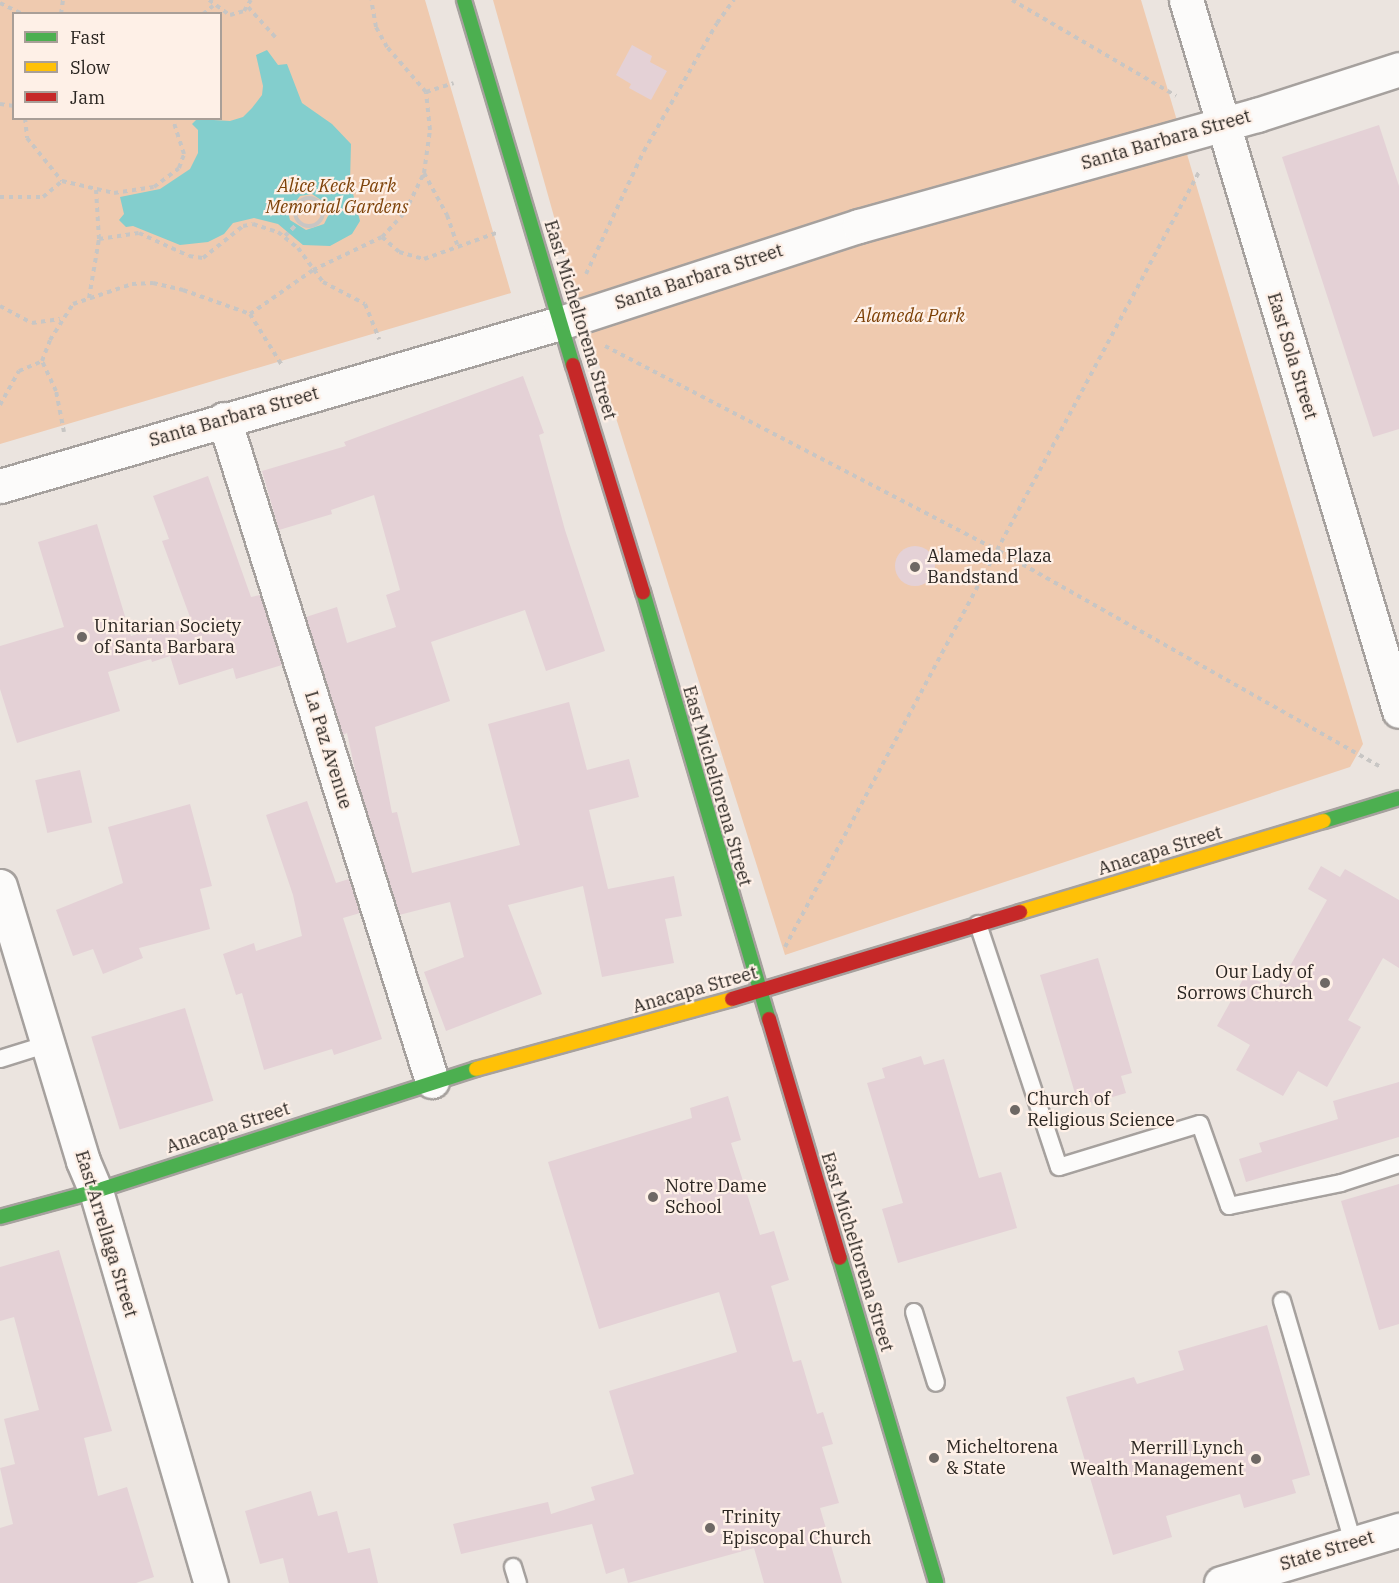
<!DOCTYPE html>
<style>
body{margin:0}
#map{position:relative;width:1399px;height:1583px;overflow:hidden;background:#ebe4df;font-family:"IBM Plex Serif",serif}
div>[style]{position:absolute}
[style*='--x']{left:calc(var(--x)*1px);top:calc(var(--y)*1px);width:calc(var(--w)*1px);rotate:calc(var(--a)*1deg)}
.green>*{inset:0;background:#efcaaf}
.water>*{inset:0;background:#83cecd}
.building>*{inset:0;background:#e4d1d6;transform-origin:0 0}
.round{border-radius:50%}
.path>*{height:4px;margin-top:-2px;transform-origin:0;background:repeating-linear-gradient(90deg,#c8c6c4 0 4.5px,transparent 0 9px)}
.path>.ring{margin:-2px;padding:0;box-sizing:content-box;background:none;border:4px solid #c8c6c4;border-radius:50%}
.roads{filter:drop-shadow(2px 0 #a6a19e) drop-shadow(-2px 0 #a6a19e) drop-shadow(0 2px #a6a19e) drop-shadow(0 -2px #a6a19e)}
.lane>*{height:16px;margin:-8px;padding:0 8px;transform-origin:8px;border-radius:8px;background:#fcfbfa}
.street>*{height:33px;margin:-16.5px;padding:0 16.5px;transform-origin:16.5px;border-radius:16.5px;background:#fcfbfa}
.fast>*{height:14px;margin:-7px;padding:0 7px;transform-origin:7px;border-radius:7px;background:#4caf50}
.slow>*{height:14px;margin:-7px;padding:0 7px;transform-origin:7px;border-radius:7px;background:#ffc107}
.jam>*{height:14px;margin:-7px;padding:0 7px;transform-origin:7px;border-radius:7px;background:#c62828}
.dots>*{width:16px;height:16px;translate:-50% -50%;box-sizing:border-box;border:3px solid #fef0e7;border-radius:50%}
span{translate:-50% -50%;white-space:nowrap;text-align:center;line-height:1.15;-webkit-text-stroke:4.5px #fef0e7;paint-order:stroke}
.street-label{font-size:18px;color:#2a2521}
.park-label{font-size:18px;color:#7d4107;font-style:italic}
.poi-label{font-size:18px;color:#2a2521}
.left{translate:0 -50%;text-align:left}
.right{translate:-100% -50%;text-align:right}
.legend{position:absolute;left:12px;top:12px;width:210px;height:108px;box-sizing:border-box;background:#fef0e7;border:2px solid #a99f98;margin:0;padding:8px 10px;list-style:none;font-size:18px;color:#2a2521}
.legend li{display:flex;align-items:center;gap:12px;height:30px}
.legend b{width:30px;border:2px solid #a99f98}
</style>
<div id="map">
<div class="green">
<div style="clip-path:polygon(evenodd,0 0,425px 0,511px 293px,0 444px,0 0,14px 14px,220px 14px,220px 118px,14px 118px,14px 14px)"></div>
<div style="clip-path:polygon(493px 0,1141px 0,1363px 744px,1350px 767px,785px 955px,566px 259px)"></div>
</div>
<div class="water">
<div style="clip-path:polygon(evenodd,267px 50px,278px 65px,287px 64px,302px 103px,332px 124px,351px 144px,350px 182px,360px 221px,352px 234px,330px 246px,303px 245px,278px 224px,254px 218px,233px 223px,224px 234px,208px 242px,180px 245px,133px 226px,126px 227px,119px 220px,124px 214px,120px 197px,160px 189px,190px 169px,198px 153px,198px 130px,192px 124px,197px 119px,230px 121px,243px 117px,252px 108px,262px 95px,263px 86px,256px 55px,267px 50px,312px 194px,327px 204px,329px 214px,324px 224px,306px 230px,290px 220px,288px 212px,300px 196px,312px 194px)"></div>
</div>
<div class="building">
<div style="clip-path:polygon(632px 45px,652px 56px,650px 62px,667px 71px,651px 100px,629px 88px,631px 84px,616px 75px)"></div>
<div style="clip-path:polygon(1379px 125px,1399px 186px,1399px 429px,1373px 437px,1282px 157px)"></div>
<div style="clip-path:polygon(523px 376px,544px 433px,539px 435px,565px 530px,605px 651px,546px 671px,525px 610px,431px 642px,450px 701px,375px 727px,392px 813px,397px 812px,412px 873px,520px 845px,488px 724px,569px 702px,587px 770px,629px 759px,639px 797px,589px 810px,608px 889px,674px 876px,682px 916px,665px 919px,674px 963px,602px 977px,583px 886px,508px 905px,542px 994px,446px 1031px,424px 972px,464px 957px,450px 902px,399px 915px,357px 779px,347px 733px,343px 735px,306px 617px,337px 607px,347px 643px,396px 627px,386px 595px,400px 590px,374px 495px,331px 510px,332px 514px,279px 530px,262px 471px,346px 446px,344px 442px)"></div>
<div style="clip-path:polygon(208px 476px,251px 597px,260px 595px,282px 665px,236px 679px,233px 668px,179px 685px,170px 656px,152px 662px,151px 659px,108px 672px,120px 711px,17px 743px,0 689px,0 646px,64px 627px,38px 542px,97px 524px,131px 636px,190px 617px,162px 541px,169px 539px,153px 496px)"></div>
<div class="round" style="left:895px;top:546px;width:40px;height:40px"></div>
<div style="left:80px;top:770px;width:54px;height:46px;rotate:77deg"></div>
<div style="clip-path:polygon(307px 801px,336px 883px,349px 879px,360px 913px,343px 918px,382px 1039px,334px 1055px,332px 1049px,264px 1070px,242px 993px,236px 995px,223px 954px,254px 943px,256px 951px,302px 936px,293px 895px,266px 815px)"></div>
<div style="clip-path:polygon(190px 804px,212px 886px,200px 889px,210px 929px,139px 948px,143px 958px,103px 974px,93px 949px,73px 956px,56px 910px,123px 883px,108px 827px)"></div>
<div style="clip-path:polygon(1321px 866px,1340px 877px,1345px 869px,1399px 900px,1399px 968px,1383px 958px,1348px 1020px,1361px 1027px,1327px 1087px,1298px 1071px,1283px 1096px,1236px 1070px,1250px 1045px,1217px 1026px,1246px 974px,1276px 991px,1327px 900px,1308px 889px)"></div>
<div style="clip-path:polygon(1098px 958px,1132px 1073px,1121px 1076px,1126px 1093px,1079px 1107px,1040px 975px)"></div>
<div style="left:185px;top:1008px;width:97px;height:98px;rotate:73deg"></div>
<div style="clip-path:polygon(921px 1056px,924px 1065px,944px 1059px,979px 1178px,1001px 1172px,1017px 1228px,898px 1263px,882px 1209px,903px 1203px,867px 1083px,885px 1078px,882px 1068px)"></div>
<div style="clip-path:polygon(1399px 1082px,1399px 1137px,1246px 1182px,1239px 1159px,1262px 1152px,1259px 1143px,1338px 1119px,1333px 1101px)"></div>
<div style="clip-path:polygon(728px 1096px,741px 1140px,731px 1143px,760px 1235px,774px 1231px,789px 1280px,771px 1286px,793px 1362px,801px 1360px,817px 1414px,823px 1412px,833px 1444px,822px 1447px,839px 1503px,820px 1508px,842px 1583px,764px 1583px,754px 1548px,628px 1583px,624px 1568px,606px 1574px,592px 1524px,461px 1554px,453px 1524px,548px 1502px,551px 1514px,595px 1500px,591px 1487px,634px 1474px,609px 1391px,737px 1352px,719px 1292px,599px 1329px,548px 1162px,692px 1118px,690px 1108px)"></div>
<div style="clip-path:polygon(1399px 1184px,1399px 1324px,1379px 1330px,1341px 1201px)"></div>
<div style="clip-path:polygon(59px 1250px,112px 1431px,84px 1438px,98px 1496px,127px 1487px,154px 1577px,136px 1583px,0 1583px,0 1528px,13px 1524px,0 1468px,15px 1464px,4px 1419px,39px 1410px,14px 1317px,0 1321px,0 1267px)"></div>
<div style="clip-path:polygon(1267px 1325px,1310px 1475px,1292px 1480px,1296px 1493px,1244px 1508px,1240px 1494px,1166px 1516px,1172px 1537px,1113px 1555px,1066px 1397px,1134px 1377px,1137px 1384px,1184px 1370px,1178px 1351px)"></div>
<div style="clip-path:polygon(311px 1491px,318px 1516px,337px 1511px,348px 1553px,370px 1548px,378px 1583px,289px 1583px,283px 1558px,260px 1564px,245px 1511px)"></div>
</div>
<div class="path">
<div style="--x:209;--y:0;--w:26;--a:36"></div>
<div style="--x:230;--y:15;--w:15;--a:-16"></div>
<div style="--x:244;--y:11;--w:13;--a:-58"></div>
<div style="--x:1012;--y:0;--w:190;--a:30.3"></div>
<div style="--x:0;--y:3;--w:25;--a:26"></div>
<div style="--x:248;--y:7;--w:43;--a:47.8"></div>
<div style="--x:61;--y:14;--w:14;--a:-82"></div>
<div style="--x:203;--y:14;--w:13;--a:-39"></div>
<div style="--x:426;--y:92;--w:29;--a:-18"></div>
<div style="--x:0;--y:104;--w:14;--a:8"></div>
<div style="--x:25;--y:118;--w:20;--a:84"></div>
<div style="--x:27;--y:138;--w:55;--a:50.9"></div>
<div style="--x:62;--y:181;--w:53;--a:13"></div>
<div style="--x:114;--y:193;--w:40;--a:-8.5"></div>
<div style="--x:154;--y:187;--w:31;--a:-37"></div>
<div style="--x:179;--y:168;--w:15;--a:-70"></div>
<div style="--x:184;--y:154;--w:38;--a:-108"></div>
<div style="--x:424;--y:173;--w:48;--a:61.3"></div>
<div style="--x:447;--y:215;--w:31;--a:71"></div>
<div style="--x:0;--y:197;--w:43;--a:0"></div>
<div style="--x:43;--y:197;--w:25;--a:-40"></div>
<div class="ring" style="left:295px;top:198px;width:24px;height:24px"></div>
<div style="--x:285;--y:236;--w:20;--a:-45"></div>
<div style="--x:382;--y:237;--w:23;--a:41"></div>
<div style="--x:399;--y:252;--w:26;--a:16"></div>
<div style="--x:424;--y:259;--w:77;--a:-19.9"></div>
<div style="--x:99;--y:239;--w:40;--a:-8.5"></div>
<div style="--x:139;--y:233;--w:55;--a:24.7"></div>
<div style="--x:189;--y:256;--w:14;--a:8"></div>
<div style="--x:203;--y:258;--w:51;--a:-38.7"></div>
<div style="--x:243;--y:226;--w:10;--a:-11"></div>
<div style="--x:253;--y:224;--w:26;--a:18"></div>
<div style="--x:278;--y:232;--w:26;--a:39"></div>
<div style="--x:298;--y:248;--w:42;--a:53.7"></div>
<div style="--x:323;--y:282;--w:47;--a:27.6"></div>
<div style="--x:365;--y:304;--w:38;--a:68"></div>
<div style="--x:586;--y:274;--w:136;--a:-64.8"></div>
<div style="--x:644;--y:151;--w:147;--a:-60.3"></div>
<div style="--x:717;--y:23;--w:29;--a:-54"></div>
<div style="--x:89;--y:298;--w:60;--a:-80.4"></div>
<div style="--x:99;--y:239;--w:49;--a:-93.5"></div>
<div style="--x:0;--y:306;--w:36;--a:28"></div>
<div style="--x:32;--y:323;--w:28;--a:-8"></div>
<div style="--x:250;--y:314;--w:77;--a:-34.9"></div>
<div style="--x:313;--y:270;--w:76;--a:-25.6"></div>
<div style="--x:382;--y:237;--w:34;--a:-47"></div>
<div style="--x:405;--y:212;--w:43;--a:-64"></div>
<div style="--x:424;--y:173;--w:43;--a:-82.1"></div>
<div style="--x:430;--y:130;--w:38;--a:-96"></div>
<div style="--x:426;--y:92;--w:60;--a:-130.9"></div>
<div style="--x:387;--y:47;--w:23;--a:-119"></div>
<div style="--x:376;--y:27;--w:27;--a:-100"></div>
<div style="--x:605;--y:346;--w:444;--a:27.5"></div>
<div style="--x:999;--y:551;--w:437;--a:29.5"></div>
<div style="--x:0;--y:405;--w:39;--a:-61"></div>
<div style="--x:19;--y:371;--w:25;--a:-23"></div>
<div style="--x:64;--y:432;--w:42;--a:-101"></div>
<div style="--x:56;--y:391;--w:33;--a:-115"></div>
<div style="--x:42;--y:361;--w:22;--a:-69"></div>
<div style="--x:50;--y:340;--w:43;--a:-57.4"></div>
<div style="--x:73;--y:304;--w:62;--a:-18.7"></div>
<div style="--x:132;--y:284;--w:21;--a:-3"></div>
<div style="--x:153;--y:283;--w:31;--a:13"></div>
<div style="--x:183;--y:290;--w:71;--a:19.7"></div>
<div style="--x:250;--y:314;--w:62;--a:58.1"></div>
<div style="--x:785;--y:947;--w:881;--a:-61.89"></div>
</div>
<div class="roads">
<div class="lane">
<div style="--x:978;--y:924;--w:256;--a:71.6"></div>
<div style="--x:1059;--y:1167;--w:147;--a:-17"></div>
<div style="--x:1200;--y:1124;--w:87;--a:70.5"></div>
<div style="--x:1229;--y:1206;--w:114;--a:-11.6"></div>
<div style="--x:1341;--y:1183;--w:61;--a:-18.1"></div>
<div style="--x:0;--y:1059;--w:50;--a:-17.4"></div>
<div style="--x:1282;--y:1301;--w:252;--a:73.6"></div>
<div style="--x:914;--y:1312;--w:74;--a:72.8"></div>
<div style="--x:513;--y:1567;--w:17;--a:73"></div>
</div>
<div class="street">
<div style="--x:1186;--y:0;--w:742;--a:73.32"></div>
<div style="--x:224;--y:419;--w:694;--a:72.56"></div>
<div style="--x:0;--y:486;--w:583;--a:-16.23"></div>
<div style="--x:560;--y:323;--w:314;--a:-18"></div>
<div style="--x:859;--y:226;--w:413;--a:-15.6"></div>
<div style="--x:1257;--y:115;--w:149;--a:-17.9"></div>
<div style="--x:0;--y:886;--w:287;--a:73.2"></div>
<div style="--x:83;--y:1161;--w:33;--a:67"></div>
<div style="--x:96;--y:1191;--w:409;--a:73.7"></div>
<div style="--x:1221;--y:1583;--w:186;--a:-16.6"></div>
</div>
<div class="fast">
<div style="--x:464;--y:0;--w:381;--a:73.4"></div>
<div style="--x:643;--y:592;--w:445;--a:73.6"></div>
<div style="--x:1324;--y:821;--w:78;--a:-17"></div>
<div style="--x:0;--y:1217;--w:99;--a:-15.2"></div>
<div style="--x:96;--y:1191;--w:399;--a:-17.8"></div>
<div style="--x:840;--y:1258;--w:339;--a:73.5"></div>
</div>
<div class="slow">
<div style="--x:1020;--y:912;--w:317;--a:-16.7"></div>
<div style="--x:476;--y:1069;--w:265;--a:-15.3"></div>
</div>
<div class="jam">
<div style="--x:573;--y:365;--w:238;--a:72.9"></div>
<div style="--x:732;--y:999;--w:301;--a:-16.8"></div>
<div style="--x:769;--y:1019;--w:249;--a:73.5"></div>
</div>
</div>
<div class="dots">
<div style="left:915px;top:567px;background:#6e6864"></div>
<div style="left:82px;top:637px;background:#6e6864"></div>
<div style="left:1325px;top:983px;background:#6e6864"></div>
<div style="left:1015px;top:1110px;background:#6e6864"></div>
<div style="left:653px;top:1197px;background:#6e6864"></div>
<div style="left:934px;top:1458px;background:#6e6864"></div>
<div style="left:1256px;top:1459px;background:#6e6864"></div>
<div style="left:710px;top:1528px;background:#6e6864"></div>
</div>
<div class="street-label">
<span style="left:1166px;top:140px;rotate:-16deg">Santa Barbara Street</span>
<span style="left:699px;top:277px;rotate:-18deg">Santa Barbara Street</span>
<span style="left:580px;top:320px;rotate:73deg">East Micheltorena Street</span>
<span style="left:1292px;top:356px;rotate:73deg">East Sola Street</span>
<span style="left:234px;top:417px;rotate:-16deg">Santa Barbara Street</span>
<span style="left:328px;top:750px;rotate:73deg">La Paz Avenue</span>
<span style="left:717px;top:786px;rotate:74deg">East Micheltorena Street</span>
<span style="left:1160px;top:851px;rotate:-17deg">Anacapa Street</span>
<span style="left:695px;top:990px;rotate:-16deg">Anacapa Street</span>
<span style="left:228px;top:1128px;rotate:-18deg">Anacapa Street</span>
<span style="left:106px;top:1234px;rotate:73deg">East Arrellaga Street</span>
<span style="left:857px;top:1252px;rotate:73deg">East Micheltorena Street</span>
<span style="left:1327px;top:1551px;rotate:-17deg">State Street</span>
</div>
<div class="park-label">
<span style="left:337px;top:197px">Alice Keck Park<br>Memorial Gardens</span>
<span style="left:910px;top:316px">Alameda Park</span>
</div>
<div class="poi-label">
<span class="left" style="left:927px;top:567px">Alameda Plaza<br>Bandstand</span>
<span class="left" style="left:94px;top:637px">Unitarian Society<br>of Santa Barbara</span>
<span class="right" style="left:1313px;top:983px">Our Lady of<br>Sorrows Church</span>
<span class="left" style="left:1027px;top:1110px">Church of<br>Religious Science</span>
<span class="left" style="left:665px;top:1197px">Notre Dame<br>School</span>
<span class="left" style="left:946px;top:1458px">Micheltorena<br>&amp; State</span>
<span class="right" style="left:1244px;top:1459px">Merrill Lynch<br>Wealth Management</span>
<span class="left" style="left:722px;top:1528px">Trinity<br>Episcopal Church</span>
</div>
<ul class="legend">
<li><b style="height:8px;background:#4caf50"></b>Fast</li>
<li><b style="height:8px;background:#ffc107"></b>Slow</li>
<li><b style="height:8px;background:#c62828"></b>Jam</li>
</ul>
</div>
